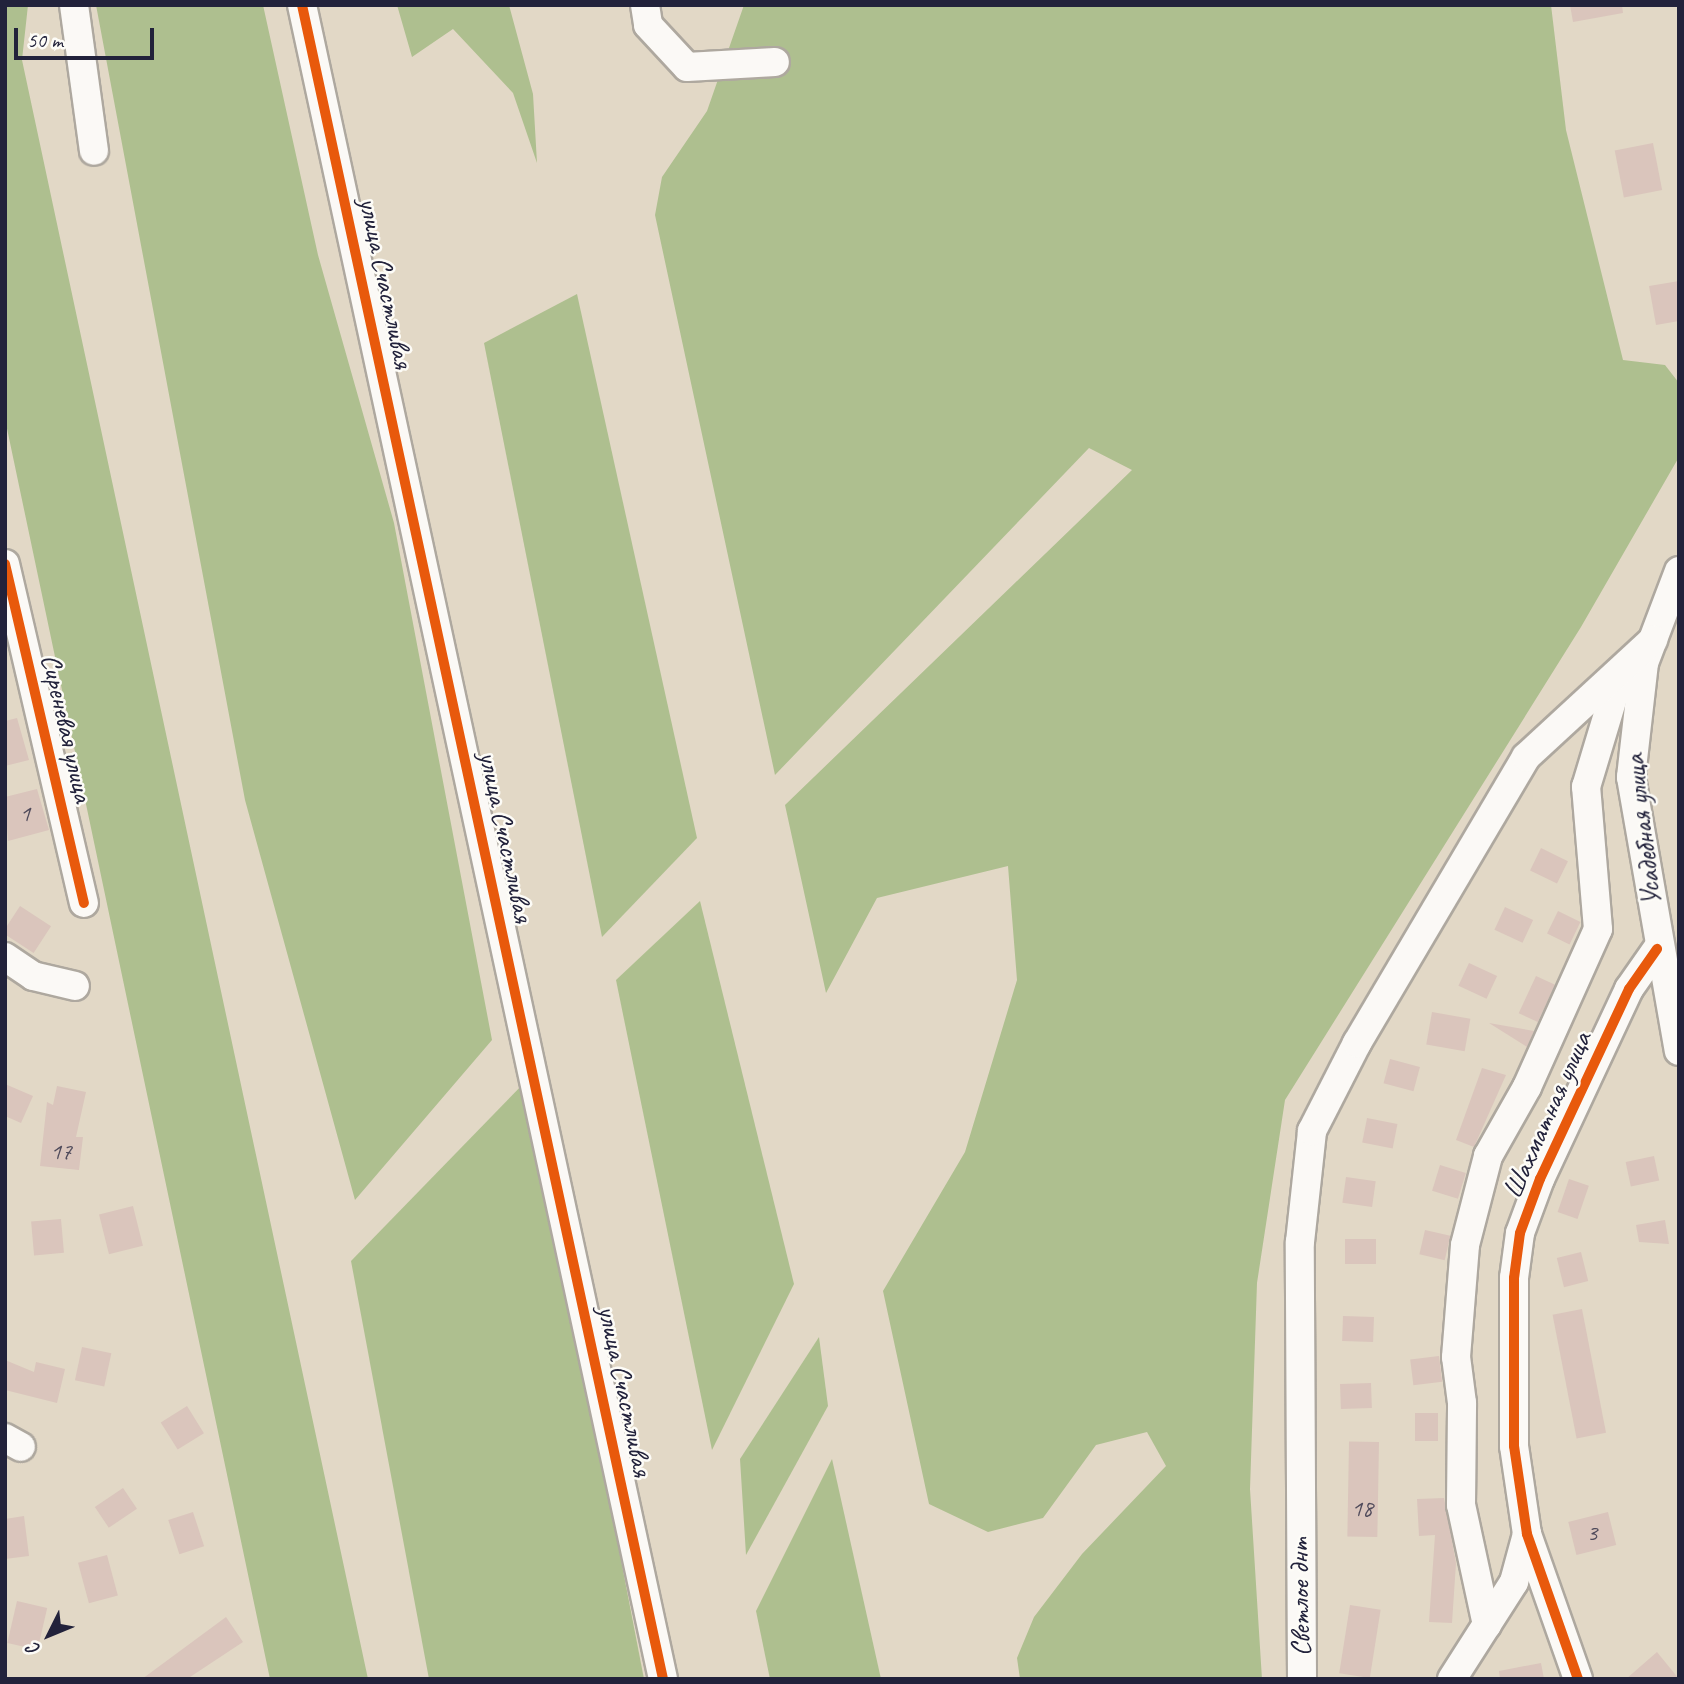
<!DOCTYPE html>
<meta charset="utf-8">
<style>
body{margin:0}
#map{position:relative;width:1684px;height:1684px;overflow:hidden;background:#e2d8c6;font-family:Caveat,sans-serif}
div>[style]{position:absolute}
[style*='--x']{left:calc(var(--x)*1px);top:calc(var(--y)*1px);width:calc(var(--w)*1px);rotate:calc(var(--a)*1deg)}
.forest>*{inset:0;background:#aebf8f}
.building>*{inset:0;background:#dac5bc;transform-origin:0 0}
.roads{filter:drop-shadow(2px 0 #aea89f) drop-shadow(-2px 0 #aea89f) drop-shadow(0 2px #aea89f) drop-shadow(0 -2px #aea89f)}
.minor>*{height:28px;margin:-14px;padding:0 14px;transform-origin:14px;border-radius:14px;background:#fbf9f6}
.cycleway>*{height:10px;margin:-5px;padding:0 5px;transform-origin:5px;border-radius:5px;background:#e8590c}
span{translate:-50% -50%;white-space:nowrap;text-align:center;line-height:1.15;-webkit-text-stroke:5px #fdfcf7;paint-order:stroke}
.number-label{font-size:24px;color:#504b5b}
.number-label span{-webkit-text-stroke-width:0}
.street-label{font-size:28px;color:#22223b}
.frame{position:absolute;inset:0;border:7px solid #22223b;pointer-events:none}
.north{position:absolute;left:14px;top:1600px;width:70px;height:70px;-webkit-text-stroke:5px #fdfcf7;paint-order:stroke;rotate:227deg;font-size:19px;font-weight:700;line-height:28px;text-align:center;color:#22223b}
.north::after{content:'';display:block;margin:auto;width:24px;height:32px;background:#22223b;clip-path:polygon(50% 0,100% 100%,50% 72%,0 100%)}
.scale{position:absolute;left:14px;top:28px;width:140px;height:32px;box-sizing:border-box;border:4px solid #22223b;border-top:0;padding-left:9px;font-size:21px;line-height:24px;white-space:nowrap;color:#22223b;-webkit-text-stroke:5px #fdfcf7;paint-order:stroke}
</style>
<div id="map">
<div class="forest">
<div style="clip-path:polygon(5px 5px,28px 5px,22px 60px,368px 1679px,270px 1679px,5px 419px)"></div>
<div style="clip-path:polygon(96px 5px,263px 5px,318px 255px,394px 523px,492px 1040px,355px 1200px,245px 800px)"></div>
<div style="clip-path:polygon(397px 5px,509px 5px,533px 94px,537px 163px,513px 93px,453px 29px,412px 57px)"></div>
<div style="clip-path:polygon(744px 5px,1551px 5px,1566px 130px,1623px 360px,1665px 365px,1679px 383px,1679px 457px,1581px 627px,1285px 1100px,1257px 1283px,1250px 1489px,1262px 1679px,1020px 1679px,1017px 1658px,1034px 1617px,1082px 1554px,1166px 1466px,1147px 1432px,1096px 1445px,1043px 1518px,988px 1532px,929px 1504px,883px 1291px,965px 1152px,1017px 980px,1008px 866px,877px 898px,826px 993px,785px 805px,1132px 470px,1089px 448px,775px 775px,655px 215px,662px 177px,707px 111px)"></div>
<div style="clip-path:polygon(577px 294px,697px 838px,602px 937px,484px 343px)"></div>
<div style="clip-path:polygon(700px 901px,794px 1284px,712px 1450px,616px 980px)"></div>
<div style="clip-path:polygon(528px 1079px,644px 1679px,429px 1679px,351px 1261px)"></div>
<div style="clip-path:polygon(819px 1337px,828px 1406px,746px 1555px,740px 1459px)"></div>
<div style="clip-path:polygon(832px 1459px,881px 1679px,770px 1679px,756px 1611px)"></div>
</div>
<div class="building">
<div style="clip-path:polygon(1570px 5px,1622px 5px,1623px 13px,1573px 22px)"></div>
<div style="left:1653px;top:143px;width:48px;height:39px;rotate:79deg"></div>
<div style="clip-path:polygon(1679px 281px,1679px 321px,1656px 325px,1649px 286px)"></div>
<div style="clip-path:polygon(17px 718px,29px 760px,5px 766px,5px 721px)"></div>
<div style="clip-path:polygon(37px 789px,49px 830px,8px 841px,5px 797px)"></div>
<div style="left:1541px;top:848px;width:30px;height:25px;rotate:26deg"></div>
<div style="left:20px;top:906px;width:37px;height:32px;rotate:33deg"></div>
<div style="left:1505px;top:907px;width:31px;height:25px;rotate:25deg"></div>
<div style="left:1558px;top:911px;width:25px;height:25px;rotate:26deg"></div>
<div style="left:1469px;top:963px;width:31px;height:25px;rotate:25deg"></div>
<div style="left:1536px;top:976px;width:21px;height:41px;rotate:25deg"></div>
<div style="left:1432px;top:1012px;width:39px;height:33px;rotate:10deg"></div>
<div style="clip-path:polygon(1489px 1023px,1534px 1031px,1527px 1047px)"></div>
<div style="left:1390px;top:1059px;width:31px;height:25px;rotate:15deg"></div>
<div style="clip-path:polygon(1482px 1068px,1506px 1075px,1474px 1147px,1456px 1140px)"></div>
<div style="clip-path:polygon(5px 1084px,33px 1096px,21px 1123px,5px 1116px)"></div>
<div style="clip-path:polygon(57px 1086px,86px 1092px,76px 1137px,83px 1137px,79px 1170px,40px 1166px,47px 1102px,53px 1105px)"></div>
<div style="left:1367px;top:1118px;width:31px;height:25px;rotate:11deg"></div>
<div style="left:1654px;top:1156px;width:25px;height:29px;rotate:78deg"></div>
<div style="left:1440px;top:1165px;width:27px;height:27px;rotate:17deg"></div>
<div style="left:1346px;top:1177px;width:30px;height:26px;rotate:8deg"></div>
<div style="left:1569px;top:1179px;width:21px;height:35px;rotate:19deg"></div>
<div style="left:133px;top:1206px;width:41px;height:35px;rotate:76deg"></div>
<div style="left:61px;top:1219px;width:34px;height:30px;rotate:85deg"></div>
<div style="clip-path:polygon(1665px 1220px,1669px 1244px,1639px 1242px,1636px 1225px)"></div>
<div style="left:1425px;top:1230px;width:26px;height:25px;rotate:13deg"></div>
<div style="left:1345px;top:1239px;width:31px;height:25px"></div>
<div style="left:1581px;top:1252px;width:30px;height:25px;rotate:76deg"></div>
<div style="left:1582px;top:1309px;width:126px;height:30px;rotate:79deg"></div>
<div style="left:1343px;top:1316px;width:31px;height:25px;rotate:2deg"></div>
<div style="left:82px;top:1347px;width:30px;height:34px;rotate:12deg"></div>
<div style="left:1439px;top:1356px;width:26px;height:29px;rotate:83deg"></div>
<div style="clip-path:polygon(5px 1360px,34px 1372px,36px 1362px,65px 1369px,57px 1403px,5px 1390px)"></div>
<div style="left:1371px;top:1383px;width:25px;height:31px;rotate:88deg"></div>
<div style="left:187px;top:1406px;width:32px;height:31px;rotate:58deg"></div>
<div style="left:1438px;top:1413px;width:28px;height:23px;rotate:90deg"></div>
<div style="left:1379px;top:1442px;width:95px;height:30px;rotate:91deg"></div>
<div style="left:123px;top:1488px;width:25px;height:34px;rotate:56deg"></div>
<div style="clip-path:polygon(1444px 1498px,1456px 1563px,1452px 1623px,1429px 1622px,1435px 1535px,1419px 1536px,1417px 1499px)"></div>
<div style="left:193px;top:1512px;width:36px;height:26px;rotate:72deg"></div>
<div style="left:1608px;top:1512px;width:34px;height:41px;rotate:76deg"></div>
<div style="clip-path:polygon(24px 1516px,29px 1556px,5px 1559px,5px 1519px)"></div>
<div style="left:107px;top:1555px;width:42px;height:30px;rotate:75deg"></div>
<div style="left:17px;top:1601px;width:31px;height:43px;rotate:13deg"></div>
<div style="left:1350px;top:1605px;width:31px;height:69px;rotate:9deg"></div>
<div style="clip-path:polygon(226px 1617px,243px 1642px,187px 1679px,142px 1679px)"></div>
<div style="clip-path:polygon(1657px 1652px,1679px 1679px,1626px 1679px)"></div>
<div style="clip-path:polygon(1541px 1663px,1544px 1679px,1500px 1679px,1499px 1671px)"></div>
</div>
<div class="roads">
<div class="minor">
<div style="--x:74;--y:5;--w:147;--a:82.2"></div>
<div style="--x:302;--y:5;--w:1712;--a:77.83"></div>
<div style="--x:645;--y:5;--w:20;--a:81"></div>
<div style="--x:648;--y:25;--w:57;--a:47.1"></div>
<div style="--x:687;--y:67;--w:88;--a:-3.3"></div>
<div style="--x:5;--y:564;--w:348;--a:76.9"></div>
<div style="--x:1679;--y:571;--w:98;--a:110.8"></div>
<div style="--x:1644;--y:663;--w:115;--a:96.5"></div>
<div style="--x:1631;--y:777;--w:278;--a:80.1"></div>
<div style="--x:5;--y:957;--w:34;--a:34"></div>
<div style="--x:33;--y:976;--w:43;--a:13.4"></div>
<div style="--x:5;--y:1438;--w:18;--a:29"></div>
<div style="--x:1487;--y:1625;--w:123;--a:-102.2"></div>
<div style="--x:1461;--y:1505;--w:102;--a:-89.4"></div>
<div style="--x:1462;--y:1403;--w:46;--a:-97.4"></div>
<div style="--x:1456;--y:1357;--w:112;--a:-85.4"></div>
<div style="--x:1465;--y:1245;--w:92;--a:-75.5"></div>
<div style="--x:1488;--y:1156;--w:79;--a:-60.5"></div>
<div style="--x:1527;--y:1087;--w:173;--a:-65.8"></div>
<div style="--x:1598;--y:929;--w:143;--a:-94.8"></div>
<div style="--x:1586;--y:787;--w:121;--a:-73.2"></div>
<div style="--x:1302;--y:1679;--w:437;--a:-90.3"></div>
<div style="--x:1300;--y:1242;--w:112;--a:-83.8"></div>
<div style="--x:1312;--y:1131;--w:99;--a:-62.9"></div>
<div style="--x:1357;--y:1043;--w:332;--a:-59.4"></div>
<div style="--x:1526;--y:757;--w:173;--a:-42.7"></div>
<div style="--x:1452;--y:1679;--w:115;--a:-57.4"></div>
<div style="--x:1514;--y:1582;--w:50;--a:-74.8"></div>
<div style="--x:1578;--y:1679;--w:154;--a:-109.4"></div>
<div style="--x:1527;--y:1534;--w:89;--a:-98.4"></div>
<div style="--x:1514;--y:1446;--w:168;--a:-90"></div>
<div style="--x:1514;--y:1278;--w:45;--a:-82.4"></div>
<div style="--x:1520;--y:1233;--w:58;--a:-69.7"></div>
<div style="--x:1540;--y:1179;--w:210;--a:-64.9"></div>
<div style="--x:1629;--y:989;--w:49;--a:-55"></div>
</div>
</div>
<div class="cycleway">
<div style="--x:302;--y:5;--w:1712;--a:77.83"></div>
<div style="--x:5;--y:564;--w:348;--a:76.9"></div>
<div style="--x:1578;--y:1679;--w:154;--a:-109.4"></div>
<div style="--x:1527;--y:1534;--w:89;--a:-98.4"></div>
<div style="--x:1514;--y:1446;--w:168;--a:-90"></div>
<div style="--x:1514;--y:1278;--w:45;--a:-82.4"></div>
<div style="--x:1520;--y:1233;--w:58;--a:-69.7"></div>
<div style="--x:1540;--y:1179;--w:210;--a:-64.9"></div>
<div style="--x:1629;--y:989;--w:49;--a:-55"></div>
</div>
<div class="number-label">
<span style="left:25px;top:814px">1</span>
<span style="left:61px;top:1152px">17</span>
<span style="left:1362px;top:1509px">18</span>
<span style="left:1592px;top:1533px">3</span>
</div>
<div class="street-label">
<span style="left:386px;top:283px;rotate:78deg">улица Счастливая</span>
<span style="left:67px;top:728px;rotate:77deg">Сиреневая улица</span>
<span style="left:1643px;top:830px;rotate:-97deg">Усадебная улица</span>
<span style="left:506px;top:837px;rotate:78deg">улица Счастливая</span>
<span style="left:1547px;top:1115px;rotate:-66deg">Шахматная улица</span>
<span style="left:625px;top:1391px;rotate:78deg">улица Счастливая</span>
<span style="left:1300px;top:1597px;rotate:-91deg">Светлое днт</span>
</div>
<div class="frame"></div>
<div class="north">С</div>
<div class="scale">50 m</div>
</div>
